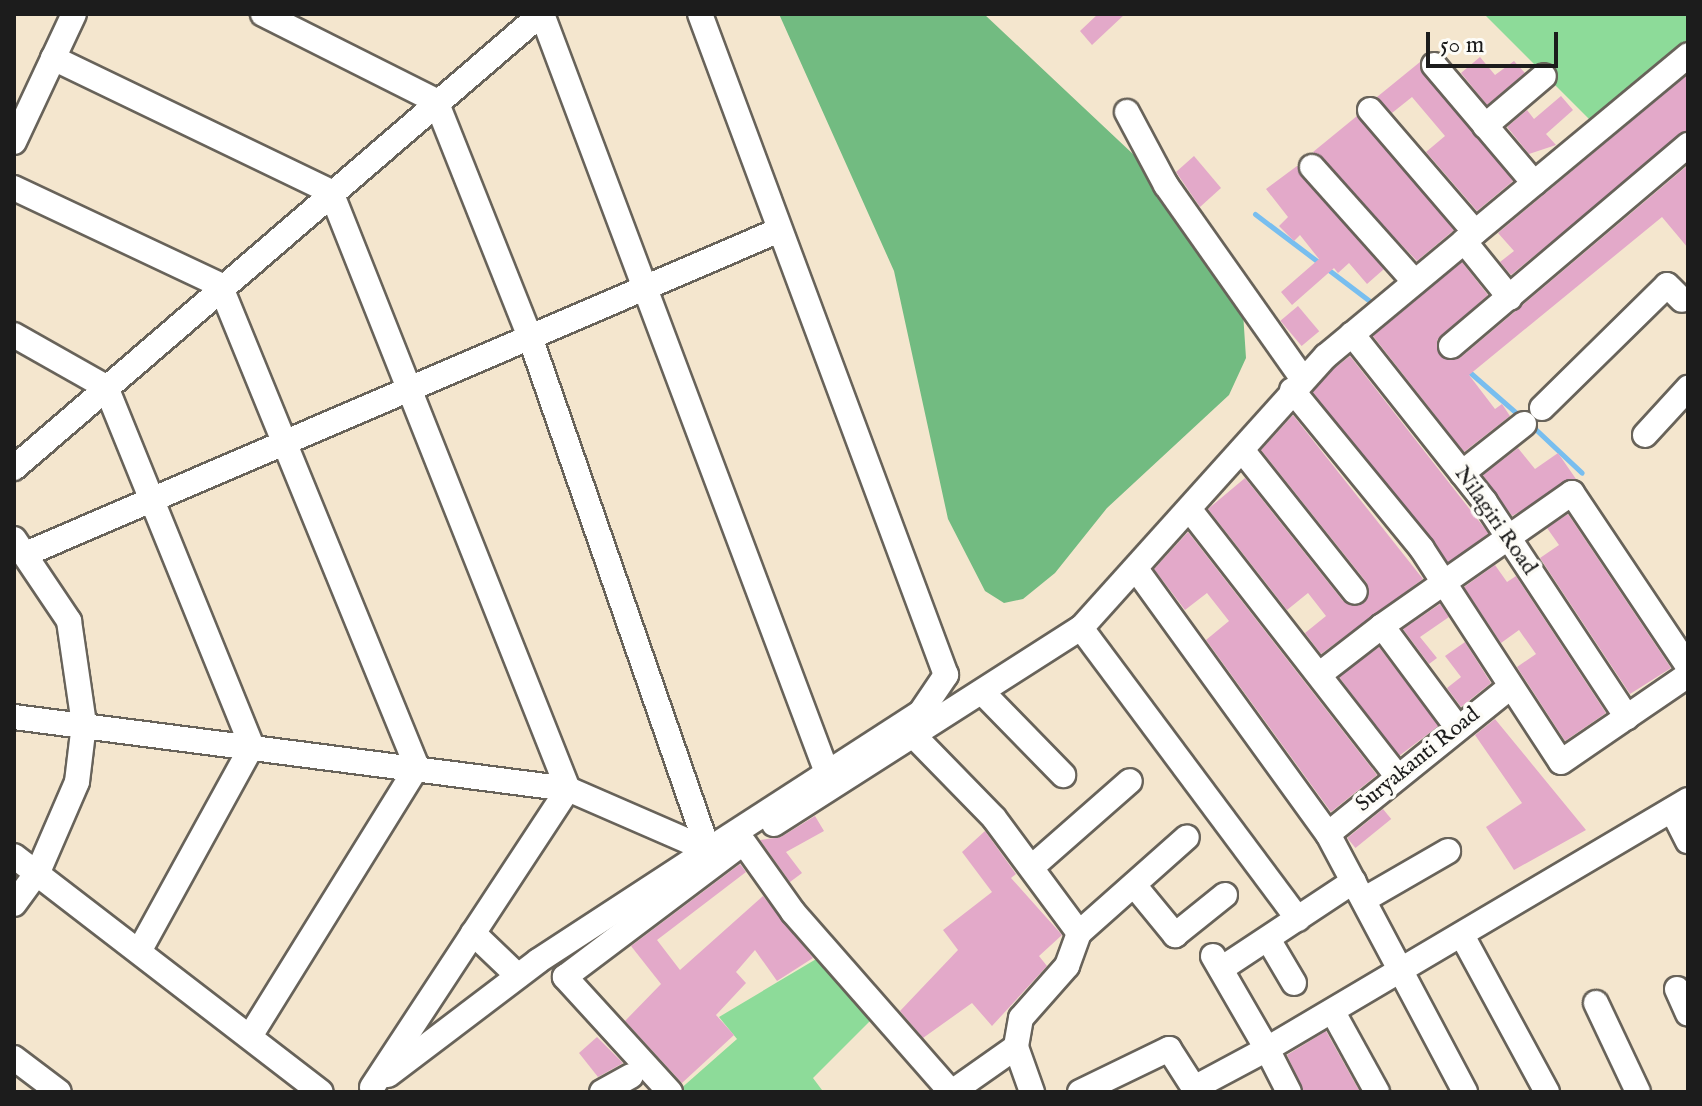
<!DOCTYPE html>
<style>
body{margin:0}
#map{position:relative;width:1702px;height:1106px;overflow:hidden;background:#f4e6ce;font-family:"IM FELL English",serif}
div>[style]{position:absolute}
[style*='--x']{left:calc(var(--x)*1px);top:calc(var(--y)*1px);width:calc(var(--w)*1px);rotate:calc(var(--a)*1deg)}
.green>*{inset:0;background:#8ddb99}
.forest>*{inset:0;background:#72bb81}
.stream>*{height:5px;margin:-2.5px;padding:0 2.5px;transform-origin:2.5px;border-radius:2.5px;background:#78beef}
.building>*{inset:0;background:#e3a9c9;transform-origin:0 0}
.roads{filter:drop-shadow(2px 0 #68635a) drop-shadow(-2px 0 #68635a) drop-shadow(0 2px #68635a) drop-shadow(0 -2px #68635a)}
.minor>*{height:24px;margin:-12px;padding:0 12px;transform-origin:12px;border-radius:12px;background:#fff}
span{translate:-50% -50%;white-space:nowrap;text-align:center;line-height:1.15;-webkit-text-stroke:7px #fdfcf7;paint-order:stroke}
.street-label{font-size:22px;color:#1c1c1c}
.frame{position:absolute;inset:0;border:16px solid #1c1c1c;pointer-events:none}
.scale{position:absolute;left:1426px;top:32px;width:132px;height:36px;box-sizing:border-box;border:4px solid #1c1c1c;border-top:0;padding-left:10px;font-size:24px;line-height:28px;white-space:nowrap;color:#1c1c1c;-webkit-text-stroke:6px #fdfcf7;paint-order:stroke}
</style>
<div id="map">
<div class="green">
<div style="clip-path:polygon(1484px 14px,1688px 14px,1688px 42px,1592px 122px)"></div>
<div style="clip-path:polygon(823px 955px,874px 1017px,813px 1078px,822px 1090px,678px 1091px,737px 1039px,719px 1017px)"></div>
</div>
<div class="forest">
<div style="clip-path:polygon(779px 14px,984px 14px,1151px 171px,1241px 282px,1246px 358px,1229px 395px,1107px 508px,1055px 573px,1023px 599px,1004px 603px,985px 591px,948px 519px,894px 271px)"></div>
</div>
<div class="stream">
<div style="--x:1255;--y:214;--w:151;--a:37.2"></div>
<div style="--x:1466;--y:369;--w:74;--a:41.2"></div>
<div style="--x:1530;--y:424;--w:71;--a:43.3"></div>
</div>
<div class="building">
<div style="clip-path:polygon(1098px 14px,1125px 14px,1092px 45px,1080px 31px)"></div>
<div style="clip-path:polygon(1480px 57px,1495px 75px,1514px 61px,1525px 73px,1487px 105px,1461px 73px)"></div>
<div style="clip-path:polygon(1420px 62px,1513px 181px,1477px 211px,1426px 152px,1445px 136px,1412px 97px,1392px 113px,1377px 97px)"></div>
<div style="clip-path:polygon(1688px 74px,1688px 130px,1511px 275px,1500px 262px,1514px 251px,1498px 233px)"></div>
<div style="clip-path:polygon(1561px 96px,1573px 110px,1546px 134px,1556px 145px,1529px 154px,1507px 127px,1527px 110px,1534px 119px)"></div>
<div style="clip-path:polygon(1357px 116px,1454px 230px,1417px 261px,1313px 152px)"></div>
<div style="clip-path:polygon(1194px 156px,1221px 188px,1200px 207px,1176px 172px)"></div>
<div style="clip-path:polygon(1688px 165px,1688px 248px,1662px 217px,1469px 375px,1495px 409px,1502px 404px,1510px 416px,1464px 452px,1373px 336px,1462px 262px,1488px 295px,1437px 340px,1440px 356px,1460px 358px)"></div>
<div style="clip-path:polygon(1297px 166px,1384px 269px,1367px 284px,1349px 263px,1338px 273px,1334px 268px,1292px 305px,1281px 292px,1319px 259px,1300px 235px,1294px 241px,1279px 226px,1288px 217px,1266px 189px)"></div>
<div style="left:1298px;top:306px;width:33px;height:23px;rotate:50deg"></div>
<div style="left:1350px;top:356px;width:225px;height:52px;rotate:52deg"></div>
<div style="clip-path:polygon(1293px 415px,1423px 579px,1321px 654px,1305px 633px,1326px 616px,1308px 593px,1287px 610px,1208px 509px,1245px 478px,1343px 601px,1365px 603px,1367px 583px,1261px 450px)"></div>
<div style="clip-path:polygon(1518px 448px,1535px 469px,1558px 453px,1576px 479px,1512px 516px,1483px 475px)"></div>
<div style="clip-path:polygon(1568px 514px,1671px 668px,1630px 694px,1540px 558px,1559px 545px,1547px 528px)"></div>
<div style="clip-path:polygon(1188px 532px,1377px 775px,1331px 812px,1206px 640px,1229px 621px,1207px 593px,1185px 610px,1154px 569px)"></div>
<div style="clip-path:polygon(1495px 565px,1507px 582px,1516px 576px,1606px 713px,1565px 741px,1517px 667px,1536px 654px,1519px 630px,1501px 643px,1464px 587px)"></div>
<div style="clip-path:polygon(1440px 604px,1449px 617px,1420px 637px,1437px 658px,1429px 664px,1403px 629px)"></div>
<div style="clip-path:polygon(1465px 642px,1491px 683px,1461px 707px,1447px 688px,1461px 677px,1445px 656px)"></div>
<div style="left:1379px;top:647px;width:99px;height:50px;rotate:53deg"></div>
<div style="clip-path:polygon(1495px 719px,1586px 830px,1514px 870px,1486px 827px,1522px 803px,1475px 735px)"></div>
<div style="left:1383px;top:809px;width:13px;height:46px;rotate:51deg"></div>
<div style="clip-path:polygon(815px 816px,824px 831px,786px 852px,802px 873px,790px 882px,760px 840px,781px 837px)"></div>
<div style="clip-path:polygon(985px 831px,1016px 874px,1011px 878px,1062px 935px,1039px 956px,1047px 966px,992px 1026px,972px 1003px,923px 1038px,900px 1011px,958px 950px,943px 930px,992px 892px,962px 852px)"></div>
<div style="clip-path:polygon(740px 864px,746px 872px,657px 940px,680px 970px,763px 896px,813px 958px,777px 981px,755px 950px,736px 972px,746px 983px,716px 1015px,734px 1035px,682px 1083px,625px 1021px,661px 984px,631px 946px)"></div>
<div style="clip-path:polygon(1326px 1031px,1360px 1092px,1304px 1092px,1287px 1055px)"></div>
<div style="clip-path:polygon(597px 1037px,623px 1063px,598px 1077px,579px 1053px)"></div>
</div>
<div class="roads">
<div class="minor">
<div style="--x:263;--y:14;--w:194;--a:26.7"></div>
<div style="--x:436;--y:101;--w:254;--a:68.3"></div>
<div style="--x:530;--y:337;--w:543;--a:70.86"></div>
<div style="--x:708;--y:850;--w:254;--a:-32.9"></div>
<div style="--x:921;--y:712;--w:45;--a:-56"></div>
<div style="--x:946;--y:675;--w:705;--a:-110.41"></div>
<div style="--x:542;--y:14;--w:808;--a:69.41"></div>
<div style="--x:53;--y:58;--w:309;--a:25.7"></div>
<div style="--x:331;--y:192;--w:642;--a:68.35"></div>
<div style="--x:568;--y:789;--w:357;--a:123.3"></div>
<div style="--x:1434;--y:65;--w:155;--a:49.7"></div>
<div style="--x:1370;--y:110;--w:161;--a:49.3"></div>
<div style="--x:1127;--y:112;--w:83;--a:61.9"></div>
<div style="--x:1166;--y:185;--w:237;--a:54.8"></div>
<div style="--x:1485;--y:126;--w:77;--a:-40.3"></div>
<div style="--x:14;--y:142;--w:141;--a:-64.9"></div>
<div style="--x:1312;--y:167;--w:154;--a:48.2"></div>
<div style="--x:14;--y:188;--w:228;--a:25.2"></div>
<div style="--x:220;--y:285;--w:521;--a:67.77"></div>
<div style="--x:417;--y:767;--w:313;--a:121.8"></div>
<div style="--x:1464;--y:241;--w:73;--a:51.1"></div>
<div style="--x:1352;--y:334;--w:214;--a:51.6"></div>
<div style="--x:1485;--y:502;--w:258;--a:56.6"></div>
<div style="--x:14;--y:335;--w:106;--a:29.5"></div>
<div style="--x:106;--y:387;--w:388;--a:67.9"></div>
<div style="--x:252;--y:746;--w:230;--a:118.8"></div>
<div style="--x:1451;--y:346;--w:311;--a:-40.3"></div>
<div style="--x:1292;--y:390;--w:205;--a:50.7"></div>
<div style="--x:1422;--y:549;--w:254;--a:56.9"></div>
<div style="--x:1561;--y:762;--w:154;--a:-34.4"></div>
<div style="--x:1542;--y:408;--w:175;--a:-44.5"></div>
<div style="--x:1667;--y:285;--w:21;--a:45"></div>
<div style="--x:1645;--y:435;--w:64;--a:-47.5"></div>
<div style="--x:1242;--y:450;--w:181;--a:51.5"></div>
<div style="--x:14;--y:468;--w:696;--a:-40.74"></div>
<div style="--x:1462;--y:473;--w:79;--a:-38.3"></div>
<div style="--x:1190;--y:510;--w:337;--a:52.1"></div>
<div style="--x:14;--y:539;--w:99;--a:56.1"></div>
<div style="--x:69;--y:621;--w:104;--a:81.7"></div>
<div style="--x:84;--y:724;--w:58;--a:96.9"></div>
<div style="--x:77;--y:782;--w:96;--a:113.4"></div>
<div style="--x:39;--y:870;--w:42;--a:126.3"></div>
<div style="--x:28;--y:553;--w:815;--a:-23.26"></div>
<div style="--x:1136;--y:569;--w:327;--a:54.1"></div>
<div style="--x:1328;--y:834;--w:292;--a:62"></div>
<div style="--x:1382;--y:626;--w:232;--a:-35"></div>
<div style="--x:1572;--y:493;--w:208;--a:56.2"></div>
<div style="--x:1081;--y:628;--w:363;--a:53.3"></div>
<div style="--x:1320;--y:674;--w:78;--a:-37.7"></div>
<div style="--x:1382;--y:626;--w:126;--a:53.4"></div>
<div style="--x:985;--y:695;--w:112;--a:45.7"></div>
<div style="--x:14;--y:717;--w:559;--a:7.4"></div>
<div style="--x:568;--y:789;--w:153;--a:23.5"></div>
<div style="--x:915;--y:737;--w:113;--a:45.7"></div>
<div style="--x:994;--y:818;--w:143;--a:53.5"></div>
<div style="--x:1079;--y:933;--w:35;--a:110"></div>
<div style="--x:1067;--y:966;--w:69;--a:131.5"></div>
<div style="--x:1021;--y:1018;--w:29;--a:100"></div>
<div style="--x:1016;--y:1047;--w:48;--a:70.4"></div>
<div style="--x:1672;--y:810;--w:35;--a:63"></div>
<div style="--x:774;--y:824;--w:364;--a:-32.6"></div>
<div style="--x:1081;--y:628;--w:366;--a:-48"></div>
<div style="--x:1326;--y:356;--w:471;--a:-39.7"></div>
<div style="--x:1328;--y:834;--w:234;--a:-38.9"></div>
<div style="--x:744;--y:843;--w:85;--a:54.6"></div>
<div style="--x:793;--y:912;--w:240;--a:48.7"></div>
<div style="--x:14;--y:856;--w:387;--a:37.6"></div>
<div style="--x:1032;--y:867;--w:130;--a:-41.3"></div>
<div style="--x:1134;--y:885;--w:65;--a:50.6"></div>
<div style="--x:1175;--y:935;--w:64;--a:-38.7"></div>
<div style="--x:1365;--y:899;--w:96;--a:-30"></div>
<div style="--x:473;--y:933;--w:62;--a:43.7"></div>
<div style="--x:1079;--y:933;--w:144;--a:-41.6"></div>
<div style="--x:1268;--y:939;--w:51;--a:59.4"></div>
<div style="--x:1464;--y:939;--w:174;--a:61.5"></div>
<div style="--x:1213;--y:956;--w:108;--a:59.9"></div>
<div style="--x:1267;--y:1049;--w:489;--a:-30.6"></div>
<div style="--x:1221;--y:969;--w:159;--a:-33.5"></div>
<div style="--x:1677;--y:989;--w:27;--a:66"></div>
<div style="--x:1596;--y:1003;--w:98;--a:64.7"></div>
<div style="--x:1334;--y:1014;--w:89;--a:61.1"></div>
<div style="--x:14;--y:1058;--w:56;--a:37.1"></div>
<div style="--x:388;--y:1075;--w:188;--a:-37.2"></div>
<div style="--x:538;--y:961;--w:203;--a:-33.1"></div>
<div style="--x:602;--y:1092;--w:33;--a:-29"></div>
<div style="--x:670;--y:1092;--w:156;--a:-132.4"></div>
<div style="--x:565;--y:977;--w:214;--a:-37"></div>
<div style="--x:952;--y:1092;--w:78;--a:-35.1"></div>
<div style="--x:1080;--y:1092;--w:99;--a:-25.8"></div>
<div style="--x:1169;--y:1049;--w:46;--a:57.3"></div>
<div style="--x:1194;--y:1088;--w:83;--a:-28.1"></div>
<div style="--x:1267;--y:1049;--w:48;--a:62.9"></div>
</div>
</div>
<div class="street-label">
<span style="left:1495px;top:521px;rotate:55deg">Nilagiri Road</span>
<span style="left:1418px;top:760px;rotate:-39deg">Suryakanti Road</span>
</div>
<div class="frame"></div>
<div class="scale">50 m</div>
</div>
